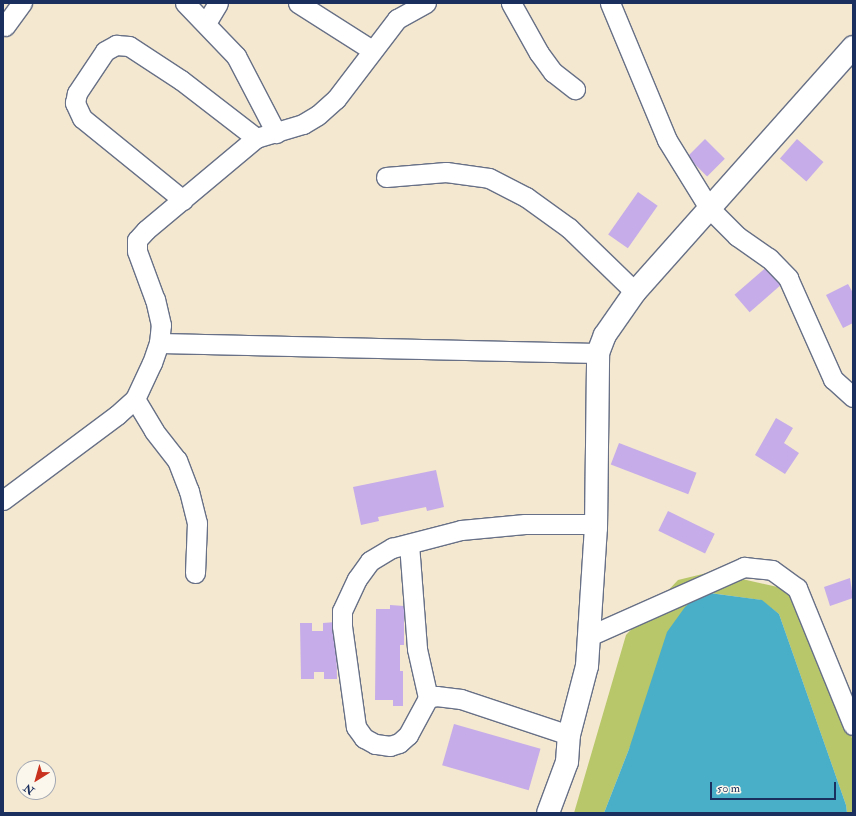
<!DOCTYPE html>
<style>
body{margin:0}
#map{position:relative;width:856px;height:816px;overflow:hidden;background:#f4e8d0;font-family:"IM FELL Double Pica",serif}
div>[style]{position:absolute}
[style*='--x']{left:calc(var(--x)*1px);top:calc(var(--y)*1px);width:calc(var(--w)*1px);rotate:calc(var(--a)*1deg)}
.green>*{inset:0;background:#b7c76a}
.water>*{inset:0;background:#49aec8}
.building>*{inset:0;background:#c6ace8;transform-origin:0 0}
.roads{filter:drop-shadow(1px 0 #677086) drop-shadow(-1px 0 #677086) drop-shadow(0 1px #677086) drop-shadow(0 -1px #677086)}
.street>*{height:19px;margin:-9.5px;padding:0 9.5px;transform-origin:9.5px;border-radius:9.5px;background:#fff}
.secondary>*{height:22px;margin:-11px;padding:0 11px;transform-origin:11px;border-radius:11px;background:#fff}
span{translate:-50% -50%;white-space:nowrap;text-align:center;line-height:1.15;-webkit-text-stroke:3px #fbf7ec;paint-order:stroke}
.frame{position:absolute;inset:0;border:4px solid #1b2f5e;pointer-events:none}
.north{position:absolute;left:16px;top:760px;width:40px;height:40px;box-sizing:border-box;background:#fbf7ec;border:1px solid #a1a7b3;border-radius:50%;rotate:217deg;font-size:11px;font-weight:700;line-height:16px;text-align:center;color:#1b2f5e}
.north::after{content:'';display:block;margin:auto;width:14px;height:18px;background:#c8321e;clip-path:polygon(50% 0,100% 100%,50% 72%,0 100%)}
.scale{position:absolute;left:710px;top:782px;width:126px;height:18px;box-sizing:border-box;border:2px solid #1b2f5e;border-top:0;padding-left:5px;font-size:12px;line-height:14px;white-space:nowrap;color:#1b2f5e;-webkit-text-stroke:3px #fbf7ec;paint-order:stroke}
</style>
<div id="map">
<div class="green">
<div style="clip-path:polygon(711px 572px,791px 590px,827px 668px,853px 741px,853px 813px,847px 813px,846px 805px,779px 614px,761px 600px,703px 592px,629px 749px,604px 813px,574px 813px,626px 635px,678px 580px)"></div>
</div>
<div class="water">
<div style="clip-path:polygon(702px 592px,762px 600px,779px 614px,846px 805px,847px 813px,604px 813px,629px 749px,667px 632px,685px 607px)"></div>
</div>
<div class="building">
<div style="left:705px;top:139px;width:28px;height:25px;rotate:45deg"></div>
<div style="left:797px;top:139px;width:35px;height:26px;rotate:41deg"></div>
<div style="left:638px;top:192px;width:24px;height:52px;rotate:35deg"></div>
<div style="left:770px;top:264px;width:23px;height:47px;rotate:49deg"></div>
<div style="clip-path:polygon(848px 284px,853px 293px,853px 323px,843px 328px,826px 295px)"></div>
<div style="clip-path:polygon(776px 418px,793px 428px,784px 443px,799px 453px,785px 474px,755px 455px)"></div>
<div style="left:619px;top:443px;width:83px;height:23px;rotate:21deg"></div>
<div style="clip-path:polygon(436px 470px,444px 507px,427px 511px,426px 507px,378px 517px,379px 521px,361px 525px,353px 487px)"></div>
<div style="left:668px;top:511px;width:52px;height:22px;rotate:26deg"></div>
<div style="clip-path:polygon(850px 578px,853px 598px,830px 606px,824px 587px)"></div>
<div style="clip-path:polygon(390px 605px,404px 606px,404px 645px,400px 645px,400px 671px,403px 671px,403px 706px,393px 706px,393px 700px,375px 700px,376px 609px,390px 609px)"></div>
<div style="clip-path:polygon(336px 622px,337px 679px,324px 679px,324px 672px,314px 672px,314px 679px,301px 679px,300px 623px,312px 623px,312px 631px,323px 631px,323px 623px)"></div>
<div style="left:454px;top:724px;width:90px;height:43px;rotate:16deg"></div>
</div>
<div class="roads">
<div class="street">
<div style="--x:185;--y:3;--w:74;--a:46.1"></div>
<div style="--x:236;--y:56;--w:87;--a:62.5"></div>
<div style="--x:298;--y:3;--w:88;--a:32.4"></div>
<div style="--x:511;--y:3;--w:57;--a:60.8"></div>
<div style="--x:539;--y:53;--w:24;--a:54"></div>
<div style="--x:553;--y:72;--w:28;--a:38"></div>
<div style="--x:610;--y:3;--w:148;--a:67.4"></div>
<div style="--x:667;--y:140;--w:80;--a:58.3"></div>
<div style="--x:709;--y:208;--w:40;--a:45"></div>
<div style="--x:737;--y:236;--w:39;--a:35"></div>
<div style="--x:769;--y:258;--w:28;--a:46"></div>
<div style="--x:788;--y:278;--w:111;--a:66"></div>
<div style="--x:833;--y:379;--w:27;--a:42"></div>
<div style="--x:206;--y:23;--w:23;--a:-59"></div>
<div style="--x:5;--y:26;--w:29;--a:-54"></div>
<div style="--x:386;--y:177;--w:60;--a:-4.8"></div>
<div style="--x:446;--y:172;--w:43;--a:7.9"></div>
<div style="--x:489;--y:178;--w:42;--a:27.2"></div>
<div style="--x:526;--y:197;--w:53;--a:35.8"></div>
<div style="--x:569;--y:228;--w:92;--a:44.1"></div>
<div style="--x:183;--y:200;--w:130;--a:-140.9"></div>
<div style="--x:82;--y:118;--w:17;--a:-115"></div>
<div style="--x:75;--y:103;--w:10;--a:-79"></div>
<div style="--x:77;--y:93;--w:50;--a:-56.3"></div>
<div style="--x:105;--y:51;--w:13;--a:-29"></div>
<div style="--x:116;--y:45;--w:13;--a:4"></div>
<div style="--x:129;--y:46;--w:62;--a:33.2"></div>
<div style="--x:181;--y:80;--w:95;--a:37.7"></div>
<div style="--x:159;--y:343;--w:439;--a:1.3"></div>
<div style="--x:135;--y:399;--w:37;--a:59"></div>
<div style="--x:154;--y:431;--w:37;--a:52"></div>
<div style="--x:177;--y:460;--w:33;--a:69"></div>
<div style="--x:189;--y:491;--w:33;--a:76"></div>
<div style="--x:197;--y:523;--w:50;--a:92.3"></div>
<div style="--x:3;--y:500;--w:142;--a:-36.7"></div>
<div style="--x:117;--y:415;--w:24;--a:-42"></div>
<div style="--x:135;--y:399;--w:40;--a:-65"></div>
<div style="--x:152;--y:363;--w:21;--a:-71"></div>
<div style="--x:159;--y:343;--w:18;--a:-84"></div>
<div style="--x:161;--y:325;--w:26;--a:-103"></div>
<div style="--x:155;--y:300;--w:52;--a:-110.2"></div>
<div style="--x:137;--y:251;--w:11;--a:-90"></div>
<div style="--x:137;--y:240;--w:13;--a:-48"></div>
<div style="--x:146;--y:230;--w:143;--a:-39.9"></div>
<div style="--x:256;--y:138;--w:49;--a:-16.6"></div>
<div style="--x:303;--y:124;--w:17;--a:-31"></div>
<div style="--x:318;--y:115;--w:24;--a:-42"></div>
<div style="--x:336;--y:99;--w:101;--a:-52.7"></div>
<div style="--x:397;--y:19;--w:33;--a:-29"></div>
<div style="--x:409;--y:544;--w:105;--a:85.6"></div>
<div style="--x:417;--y:649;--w:50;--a:77.3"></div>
<div style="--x:589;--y:636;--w:170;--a:-24"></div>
<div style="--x:744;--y:567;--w:28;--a:6"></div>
<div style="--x:772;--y:570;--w:31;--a:36"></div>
<div style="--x:797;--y:588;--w:148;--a:67.8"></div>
<div style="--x:569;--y:735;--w:114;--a:-161.6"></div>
<div style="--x:461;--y:699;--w:25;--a:-173"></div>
<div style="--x:436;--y:696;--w:8;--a:166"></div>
<div style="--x:428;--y:698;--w:42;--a:118.4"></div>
<div style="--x:408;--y:735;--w:12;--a:138"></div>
<div style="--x:399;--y:743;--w:9;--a:162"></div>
<div style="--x:390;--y:746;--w:15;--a:-172"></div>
<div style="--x:375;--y:744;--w:13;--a:-151"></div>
<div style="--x:364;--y:738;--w:14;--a:-126"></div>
<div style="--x:356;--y:727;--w:102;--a:-97.9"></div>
<div style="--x:342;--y:626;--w:15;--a:-90"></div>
<div style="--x:342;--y:611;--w:35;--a:-65"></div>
<div style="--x:357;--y:579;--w:22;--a:-54"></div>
<div style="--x:370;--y:561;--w:26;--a:-31"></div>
<div style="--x:392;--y:548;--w:71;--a:-14.6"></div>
<div style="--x:461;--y:530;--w:64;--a:-5.4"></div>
<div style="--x:525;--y:524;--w:71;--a:0"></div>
</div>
<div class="secondary">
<div style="--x:548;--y:813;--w:54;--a:-69.6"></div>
<div style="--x:567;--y:762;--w:27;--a:-86"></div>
<div style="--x:569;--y:735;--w:71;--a:-75.4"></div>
<div style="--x:587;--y:666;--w:138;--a:-86.3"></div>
<div style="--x:596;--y:528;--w:175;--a:-89.3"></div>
<div style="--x:598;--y:353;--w:19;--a:-69"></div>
<div style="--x:605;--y:335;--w:52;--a:-55.1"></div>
<div style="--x:635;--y:292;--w:328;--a:-48.3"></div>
</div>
</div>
<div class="frame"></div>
<div class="north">N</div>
<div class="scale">50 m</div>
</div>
